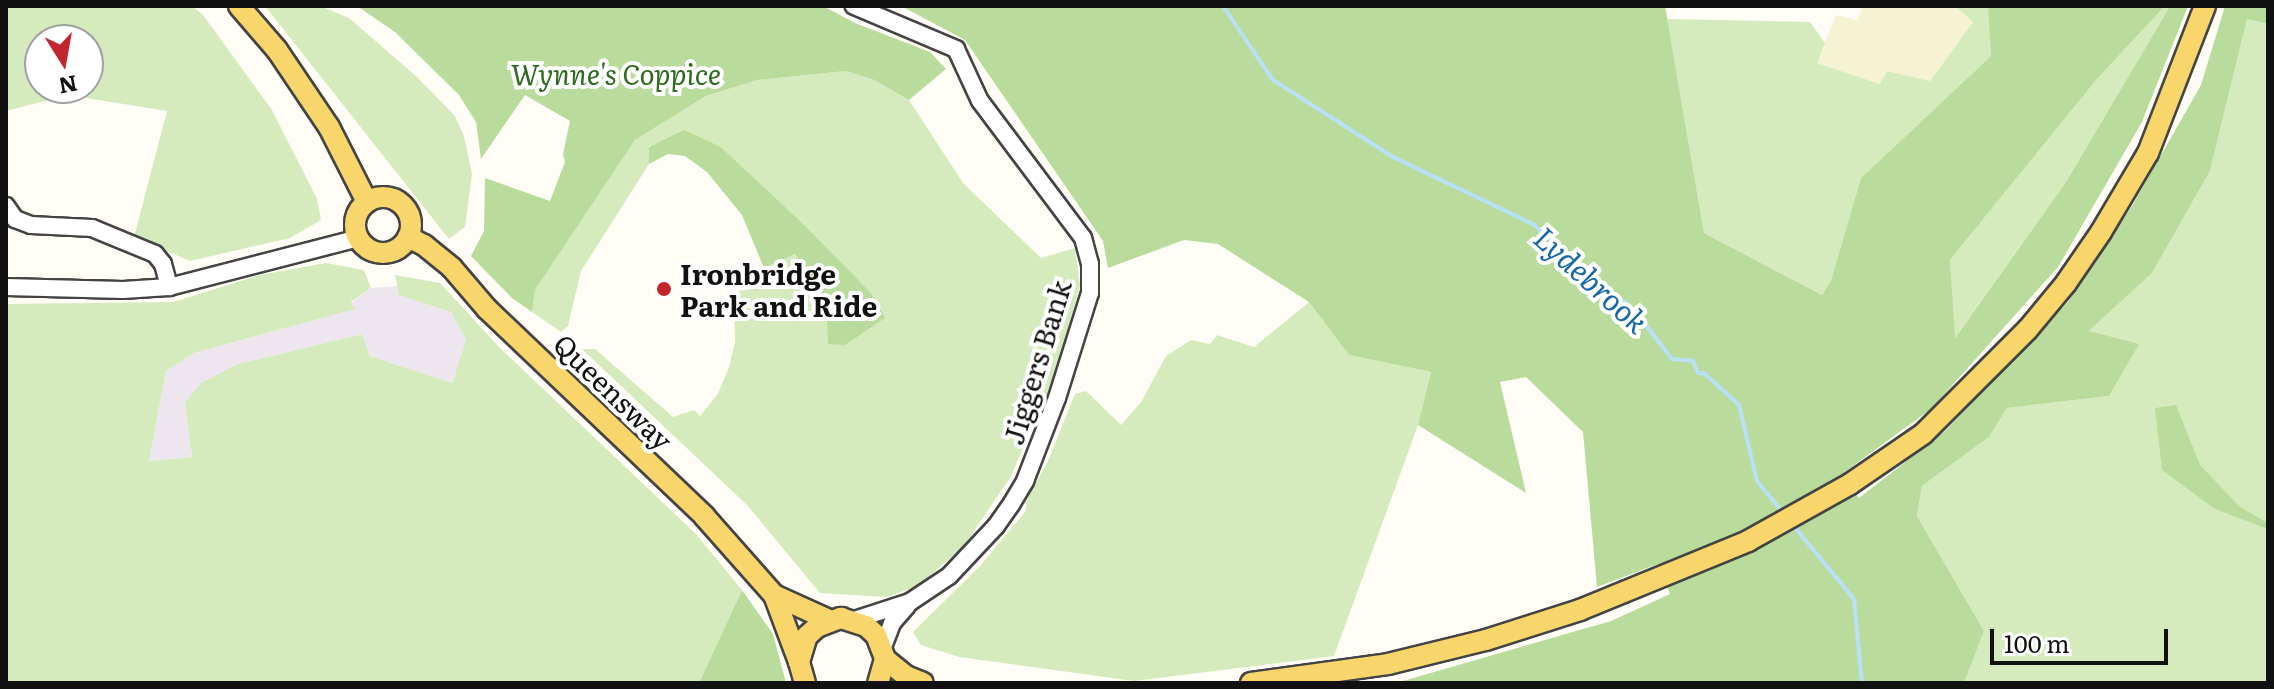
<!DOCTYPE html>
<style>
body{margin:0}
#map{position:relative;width:2274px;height:689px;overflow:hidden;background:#fffdf5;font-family:Literata,serif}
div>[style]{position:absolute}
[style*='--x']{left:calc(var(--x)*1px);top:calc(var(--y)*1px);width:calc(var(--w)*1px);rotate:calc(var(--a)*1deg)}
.industrial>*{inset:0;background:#eee6ef}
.farmland>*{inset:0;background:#f6f3d4}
.green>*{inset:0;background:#d5ebbd}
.forest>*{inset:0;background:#b9dc9c}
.stream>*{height:4px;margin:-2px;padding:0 2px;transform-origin:2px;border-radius:2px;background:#b9e0f7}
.roads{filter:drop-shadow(2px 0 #444) drop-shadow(-2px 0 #444) drop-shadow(0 2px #444) drop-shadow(0 -2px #444)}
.minor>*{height:16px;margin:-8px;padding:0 8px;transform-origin:8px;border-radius:8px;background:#fff}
.major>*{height:20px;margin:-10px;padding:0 10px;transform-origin:10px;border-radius:10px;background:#f9d66b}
.major>.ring{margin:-10px;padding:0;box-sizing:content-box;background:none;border:20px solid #f9d66b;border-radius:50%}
.dots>*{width:22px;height:22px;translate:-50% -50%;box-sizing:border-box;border:4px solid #fff;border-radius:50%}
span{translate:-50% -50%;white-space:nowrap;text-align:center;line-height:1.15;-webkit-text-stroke:8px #fff;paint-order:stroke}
.park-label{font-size:28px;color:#2f6b1f;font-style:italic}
.poi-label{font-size:28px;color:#111;font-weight:700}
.left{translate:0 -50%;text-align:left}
.street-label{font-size:28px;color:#111}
.water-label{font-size:30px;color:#1768a6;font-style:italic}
.frame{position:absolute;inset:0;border:8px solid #111;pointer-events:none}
.north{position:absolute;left:24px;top:24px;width:80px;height:80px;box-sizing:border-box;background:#fff;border:2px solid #a0a0a0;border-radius:50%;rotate:169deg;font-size:22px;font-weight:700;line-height:32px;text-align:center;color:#111}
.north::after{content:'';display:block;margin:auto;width:28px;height:36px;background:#c4262e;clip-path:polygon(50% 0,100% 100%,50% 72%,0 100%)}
.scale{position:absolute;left:1990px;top:629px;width:178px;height:36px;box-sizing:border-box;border:4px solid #111;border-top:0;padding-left:10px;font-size:24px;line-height:28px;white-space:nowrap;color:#111;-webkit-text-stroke:6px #fff;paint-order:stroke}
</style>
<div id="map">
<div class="industrial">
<div style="clip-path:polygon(397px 286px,400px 295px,451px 312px,466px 340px,452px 383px,370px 356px,362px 334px,238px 364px,185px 403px,192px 457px,149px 461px,166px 371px,194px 353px,354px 309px,351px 303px,371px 288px)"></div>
</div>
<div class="farmland">
<div style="clip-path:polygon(1863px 6px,1955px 6px,1973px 22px,1930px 81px,1887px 71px,1880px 84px,1816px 63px,1836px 15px,1857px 20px)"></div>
</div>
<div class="green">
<div style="clip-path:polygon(evenodd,6px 6px,192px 6px,203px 15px,272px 110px,317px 199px,321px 220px,290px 238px,190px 261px,134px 237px,167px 111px,80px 97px,53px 99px,6px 111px,6px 6px,40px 40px,88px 40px,88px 88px,40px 88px,40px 40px)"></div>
<div style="clip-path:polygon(265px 6px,320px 6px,349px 18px,417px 77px,455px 116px,464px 136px,472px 174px,465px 227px,449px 239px)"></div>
<div style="clip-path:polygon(1955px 6px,1989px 6px,1991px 56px,1861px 178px,1831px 280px,1822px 295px,1704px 233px,1667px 19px,1810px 22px,1825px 43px,1817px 63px,1880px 84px,1887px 71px,1930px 81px,1973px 22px)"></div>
<div style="clip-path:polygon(2165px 6px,2170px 6px,2066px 182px,1954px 339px,1950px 260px,2097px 79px)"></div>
<div style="clip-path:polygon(2247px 19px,2268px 24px,2268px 683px,1964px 683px,1984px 631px,1917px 516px,1922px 486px,1989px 437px,2007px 408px,2109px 396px,2089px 331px,2152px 273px,2210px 171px)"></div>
<div style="clip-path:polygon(846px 71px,874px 80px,909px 100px,963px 183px,1041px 258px,1075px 248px,1080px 286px,1055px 375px,1010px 478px,963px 547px,918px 586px,887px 597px,820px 593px,748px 506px,582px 349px,595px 349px,673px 417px,694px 410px,700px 416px,718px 394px,729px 367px,735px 342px,734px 292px,768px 286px,764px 268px,795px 254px,810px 273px,827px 311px,884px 318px,872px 294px,721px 147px,649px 146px,649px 164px,581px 271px,568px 326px,561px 332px,532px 312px,535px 290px,635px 140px,706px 96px,757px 80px)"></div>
<div style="clip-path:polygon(326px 263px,364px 270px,371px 288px,351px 302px,355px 309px,194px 353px,166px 371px,149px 461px,192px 457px,185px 403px,201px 383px,238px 364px,362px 334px,370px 356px,452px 383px,466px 340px,451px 312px,399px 295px,395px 275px,440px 283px,500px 348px,696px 534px,742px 590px,699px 683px,6px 683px,6px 304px,173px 302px,260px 275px)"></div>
<div style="clip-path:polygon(1309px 302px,1349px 355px,1431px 372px,1418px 425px,1334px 656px,1134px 681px,959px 657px,921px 645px,913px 632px,980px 566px,1025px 512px,1028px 497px,1047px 463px,1075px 394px,1086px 391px,1121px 425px,1141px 402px,1166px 356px,1191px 340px,1210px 344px,1217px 335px,1254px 347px)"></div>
</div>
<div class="forest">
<div style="clip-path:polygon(357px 6px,823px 6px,855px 23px,930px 52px,946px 69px,909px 100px,874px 80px,846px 71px,757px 80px,706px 96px,635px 140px,535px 290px,532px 312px,512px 298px,471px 256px,484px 231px,485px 178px,550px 201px,565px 162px,563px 154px,570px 121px,525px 95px,481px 159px,476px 122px,459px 95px,395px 32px)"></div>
<div style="clip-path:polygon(901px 6px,1665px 6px,1704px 233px,1822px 295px,1831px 280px,1861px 178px,1991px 56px,1988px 6px,2165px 6px,2097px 79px,1950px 260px,1955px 338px,2066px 182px,2170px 6px,2188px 6px,2142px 122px,2058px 267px,1931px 409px,1839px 476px,1859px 498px,1945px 431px,2068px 302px,2132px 206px,2201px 85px,2225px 6px,2268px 6px,2268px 24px,2247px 19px,2210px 171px,2152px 273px,2089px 331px,2139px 344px,2109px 396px,2007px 408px,1989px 437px,1922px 486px,1917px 516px,1984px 631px,1964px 683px,1396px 683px,1611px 621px,1670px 594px,1658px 564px,1597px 587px,1583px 432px,1526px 377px,1500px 382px,1526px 493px,1418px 425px,1431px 372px,1349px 355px,1309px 302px,1218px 244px,1184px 240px,1108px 268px,1103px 241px,965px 40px)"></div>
<div style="clip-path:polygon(684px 130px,721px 147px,804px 225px,872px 294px,885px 318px,845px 345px,828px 344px,827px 311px,810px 273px,795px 254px,764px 268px,742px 215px,707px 172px,685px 156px,668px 154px,649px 164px,649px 147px)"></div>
<div style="clip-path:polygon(2176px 405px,2200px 465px,2240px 507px,2268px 523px,2268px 529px,2215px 509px,2162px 470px,2155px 408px)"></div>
<div style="clip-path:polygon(742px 590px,773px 634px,786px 683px,699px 683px)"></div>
</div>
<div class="stream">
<div style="--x:1223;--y:6;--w:89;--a:56"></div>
<div style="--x:1273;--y:80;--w:143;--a:32.7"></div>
<div style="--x:1393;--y:157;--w:155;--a:25.6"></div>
<div style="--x:1533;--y:224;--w:133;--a:40.4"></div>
<div style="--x:1634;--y:310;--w:62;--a:52.2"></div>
<div style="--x:1672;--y:359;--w:21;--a:5"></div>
<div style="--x:1693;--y:361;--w:13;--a:67"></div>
<div style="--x:1698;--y:373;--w:6;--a:0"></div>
<div style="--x:1704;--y:373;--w:47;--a:42.4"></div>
<div style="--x:1739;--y:405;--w:78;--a:76.7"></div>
<div style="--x:1757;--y:481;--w:43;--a:50.7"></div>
<div style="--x:1792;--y:524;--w:97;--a:50.4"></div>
<div style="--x:1854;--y:599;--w:84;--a:84.6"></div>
</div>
<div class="roads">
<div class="minor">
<div style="--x:6;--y:206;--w:16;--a:55"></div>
<div style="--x:15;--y:219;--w:17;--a:21"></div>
<div style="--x:31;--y:225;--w:61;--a:2.8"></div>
<div style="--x:92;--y:228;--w:68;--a:22.4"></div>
<div style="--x:155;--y:254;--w:13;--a:51"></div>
<div style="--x:163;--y:264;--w:24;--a:75"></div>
<div style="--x:6;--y:287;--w:117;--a:1.5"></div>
<div style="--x:123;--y:290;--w:46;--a:-3.7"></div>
<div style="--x:169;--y:287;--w:195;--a:-14.5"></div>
<div style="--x:854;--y:620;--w:59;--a:-17.8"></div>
<div style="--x:910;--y:602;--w:47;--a:-33.7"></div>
<div style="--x:949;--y:576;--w:69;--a:-46.8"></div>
<div style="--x:996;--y:526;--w:28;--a:-55"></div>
<div style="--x:1012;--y:503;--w:26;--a:-59"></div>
<div style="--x:1025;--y:481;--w:89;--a:-68.9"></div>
<div style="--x:1057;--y:398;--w:110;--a:-72.6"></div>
<div style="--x:1090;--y:293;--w:29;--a:-90"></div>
<div style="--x:1090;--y:264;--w:27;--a:-105"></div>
<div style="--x:1083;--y:238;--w:171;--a:-126.9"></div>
<div style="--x:980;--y:101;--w:57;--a:-114.8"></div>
<div style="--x:956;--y:49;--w:111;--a:-157.1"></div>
<div style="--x:883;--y:647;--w:26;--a:-69"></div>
<div style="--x:892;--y:623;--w:23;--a:-49"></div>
</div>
<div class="major">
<div style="--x:239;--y:6;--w:58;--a:49.2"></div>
<div style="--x:277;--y:50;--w:93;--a:56"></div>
<div style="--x:329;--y:127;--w:84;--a:63.1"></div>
<div class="ring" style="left:355px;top:197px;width:36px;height:36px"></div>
<div style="--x:408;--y:237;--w:18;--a:27"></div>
<div style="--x:424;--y:245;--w:36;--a:39"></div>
<div style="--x:452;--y:268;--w:54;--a:49.5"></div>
<div style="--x:487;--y:309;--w:300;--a:43.6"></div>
<div style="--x:704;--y:516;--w:106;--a:48.5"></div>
<div style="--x:774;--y:595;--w:72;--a:69.5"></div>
<div style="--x:774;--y:595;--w:60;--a:24.4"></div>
<div style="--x:885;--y:659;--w:27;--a:39"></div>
<div style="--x:906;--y:676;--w:18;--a:22"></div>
<div style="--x:805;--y:683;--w:22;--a:-106"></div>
<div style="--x:799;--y:662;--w:27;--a:-73"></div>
<div style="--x:807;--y:636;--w:13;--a:-42"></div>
<div style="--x:817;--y:627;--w:26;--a:-21"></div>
<div style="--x:841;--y:618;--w:26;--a:18"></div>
<div style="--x:866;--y:626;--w:13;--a:42"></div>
<div style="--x:876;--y:635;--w:26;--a:69"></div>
<div style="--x:885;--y:659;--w:25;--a:106"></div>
<div style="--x:1251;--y:683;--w:138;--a:-7.9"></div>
<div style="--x:1388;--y:664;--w:101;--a:-13.8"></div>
<div style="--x:1486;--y:640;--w:99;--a:-17.7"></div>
<div style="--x:1580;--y:610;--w:182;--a:-22.3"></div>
<div style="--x:1748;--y:541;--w:117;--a:-29.2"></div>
<div style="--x:1850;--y:484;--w:88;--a:-34.4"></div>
<div style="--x:1923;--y:434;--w:148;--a:-45"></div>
<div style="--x:2028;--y:329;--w:60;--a:-50.4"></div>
<div style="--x:2066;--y:283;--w:62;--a:-55.5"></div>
<div style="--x:2101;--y:232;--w:92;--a:-59.3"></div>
<div style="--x:2148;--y:153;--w:158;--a:-68.8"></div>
</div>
</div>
<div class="dots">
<div style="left:664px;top:289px;background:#c4262e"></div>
</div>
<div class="park-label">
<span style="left:616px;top:73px">Wynne's Coppice</span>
</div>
<div class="poi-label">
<span class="left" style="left:680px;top:289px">Ironbridge<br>Park and Ride</span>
</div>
<div class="street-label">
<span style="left:1036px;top:362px;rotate:-73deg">Jiggers Bank</span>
<span style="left:614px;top:391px;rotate:44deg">Queensway</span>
</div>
<div class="water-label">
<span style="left:1592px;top:279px;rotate:42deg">Lydebrook</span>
</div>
<div class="frame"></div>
<div class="north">N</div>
<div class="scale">100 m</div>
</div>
